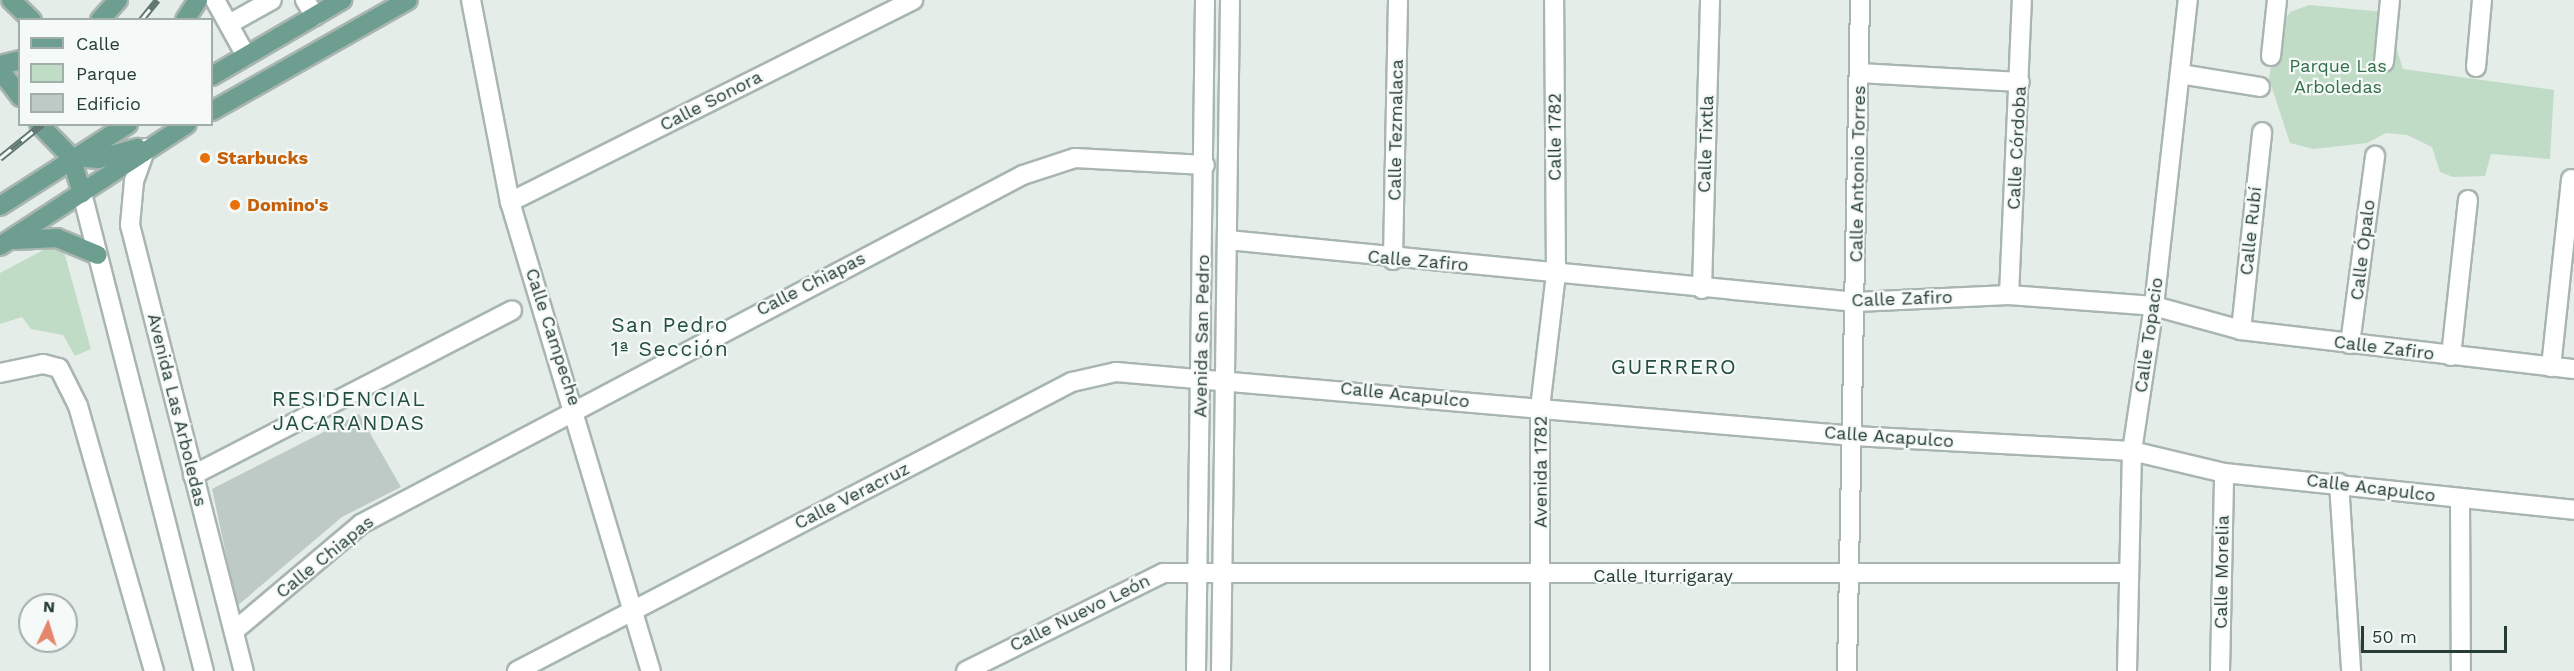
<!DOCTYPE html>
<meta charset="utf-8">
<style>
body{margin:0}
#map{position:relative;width:2574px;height:671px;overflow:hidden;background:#e5ede9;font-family:"Work Sans",sans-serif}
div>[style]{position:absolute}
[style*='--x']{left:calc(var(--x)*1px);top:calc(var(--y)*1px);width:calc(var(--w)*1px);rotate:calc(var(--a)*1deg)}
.green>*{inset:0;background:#c0dcc7}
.building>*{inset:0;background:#bdcac5}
.roads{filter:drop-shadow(2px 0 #a8b5b0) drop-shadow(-2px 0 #a8b5b0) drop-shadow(0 2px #a8b5b0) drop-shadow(0 -2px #a8b5b0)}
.minor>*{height:18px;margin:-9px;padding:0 9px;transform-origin:9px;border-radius:9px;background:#fff}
.major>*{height:18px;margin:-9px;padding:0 9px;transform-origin:9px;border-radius:9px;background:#6e9e90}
.rail>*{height:7px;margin-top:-3.5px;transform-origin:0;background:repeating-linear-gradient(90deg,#f5f9f7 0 14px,#607871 0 28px);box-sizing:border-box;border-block:2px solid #607871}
.dots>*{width:16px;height:16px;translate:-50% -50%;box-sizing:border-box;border:3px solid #f5f9f7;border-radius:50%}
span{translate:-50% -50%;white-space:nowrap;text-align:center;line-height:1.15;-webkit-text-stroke:4.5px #f5f9f7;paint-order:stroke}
.park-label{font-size:18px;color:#337049}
.street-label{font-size:18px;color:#263d36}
.food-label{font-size:18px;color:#c56008;font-weight:700}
.left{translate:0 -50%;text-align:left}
.quarter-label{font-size:21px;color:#234e42;letter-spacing:1.5px}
.legend{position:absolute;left:18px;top:18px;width:195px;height:108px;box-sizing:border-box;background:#f5f9f7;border:2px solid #a2aeaa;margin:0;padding:8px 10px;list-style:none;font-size:18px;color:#263d36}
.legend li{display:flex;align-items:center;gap:12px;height:30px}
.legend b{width:30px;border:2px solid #a2aeaa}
.north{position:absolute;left:18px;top:593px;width:60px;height:60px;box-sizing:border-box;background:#f5f9f7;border:2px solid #a2aeaa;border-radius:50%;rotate:4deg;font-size:16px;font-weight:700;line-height:24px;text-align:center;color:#263d36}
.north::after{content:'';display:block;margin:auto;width:21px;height:27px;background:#e5866b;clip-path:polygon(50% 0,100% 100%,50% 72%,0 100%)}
.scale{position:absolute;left:2361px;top:626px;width:146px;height:27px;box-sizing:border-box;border:3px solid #263d36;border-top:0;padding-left:8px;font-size:18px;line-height:21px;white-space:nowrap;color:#263d36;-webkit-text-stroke:4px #f5f9f7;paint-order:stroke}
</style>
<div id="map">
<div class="green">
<div style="clip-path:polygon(2309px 5px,2385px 12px,2403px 69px,2554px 90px,2550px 159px,2491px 154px,2485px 176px,2453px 177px,2440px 172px,2432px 147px,2407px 135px,2386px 133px,2367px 143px,2313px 149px,2290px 143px,2269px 79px,2275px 38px,2290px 12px)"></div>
<div style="clip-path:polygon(63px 248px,91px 349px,75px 356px,63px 335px,31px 329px,22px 317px,0 324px,0 273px,45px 249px)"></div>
</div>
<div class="building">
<div style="clip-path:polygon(359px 414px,401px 487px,342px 517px,237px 606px,212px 489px)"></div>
</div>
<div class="roads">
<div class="minor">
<div style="--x:215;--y:0;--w:64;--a:61"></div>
<div style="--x:305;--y:0;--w:19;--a:58"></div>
<div style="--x:471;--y:0;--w:206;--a:79.1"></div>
<div style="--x:510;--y:202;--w:490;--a:73.3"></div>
<div style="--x:229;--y:24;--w:49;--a:-29.2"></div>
<div style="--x:2271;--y:56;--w:56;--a:-83.9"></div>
<div style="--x:2384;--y:62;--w:62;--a:-84.5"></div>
<div style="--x:2476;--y:67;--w:67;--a:-84.9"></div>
<div style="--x:1859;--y:73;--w:161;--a:3.2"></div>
<div style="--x:2180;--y:74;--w:81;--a:9.2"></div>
<div style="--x:146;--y:148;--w:35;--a:110"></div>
<div style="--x:134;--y:181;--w:44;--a:95.2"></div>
<div style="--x:130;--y:225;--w:460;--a:75.7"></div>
<div style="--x:82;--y:193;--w:493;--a:75.7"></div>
<div style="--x:510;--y:202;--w:451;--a:-26.6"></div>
<div style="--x:1228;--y:240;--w:631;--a:5.64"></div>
<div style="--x:1856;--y:302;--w:153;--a:-2.6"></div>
<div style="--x:2009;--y:295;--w:145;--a:4.3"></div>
<div style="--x:2154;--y:306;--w:90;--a:15.4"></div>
<div style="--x:2241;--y:330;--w:335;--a:6.7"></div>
<div style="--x:1393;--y:260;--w:260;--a:-88.9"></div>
<div style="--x:1702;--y:289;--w:289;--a:-88.4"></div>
<div style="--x:2009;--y:295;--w:295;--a:-87.5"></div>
<div style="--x:2241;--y:330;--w:199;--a:-83.9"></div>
<div style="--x:2350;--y:344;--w:190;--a:-82.4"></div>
<div style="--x:2451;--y:356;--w:157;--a:-83.8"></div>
<div style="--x:2551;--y:367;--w:189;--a:-83.9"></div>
<div style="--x:0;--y:373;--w:44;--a:-11.8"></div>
<div style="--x:43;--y:364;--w:16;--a:14"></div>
<div style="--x:59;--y:368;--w:42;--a:63.4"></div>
<div style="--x:78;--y:406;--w:276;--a:74"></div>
<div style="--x:193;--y:475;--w:359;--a:-27.3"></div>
<div style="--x:2339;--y:483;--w:188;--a:86.3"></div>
<div style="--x:2460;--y:499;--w:172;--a:89.7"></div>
<div style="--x:234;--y:631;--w:166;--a:-40.1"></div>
<div style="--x:361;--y:524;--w:748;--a:-27.8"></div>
<div style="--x:1023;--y:175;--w:55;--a:-18.1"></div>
<div style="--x:1075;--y:158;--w:130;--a:3.1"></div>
<div style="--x:517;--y:671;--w:626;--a:-27.51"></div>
<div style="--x:1072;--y:382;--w:45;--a:-12.8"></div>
<div style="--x:1116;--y:372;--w:741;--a:4.96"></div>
<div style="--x:1854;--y:436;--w:278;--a:3.1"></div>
<div style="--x:2132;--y:451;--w:95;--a:13.4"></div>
<div style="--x:2224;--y:473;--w:352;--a:6"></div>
<div style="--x:966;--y:671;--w:220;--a:-26.4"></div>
<div style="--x:1163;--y:573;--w:965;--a:0"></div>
<div style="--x:1196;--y:671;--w:671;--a:-89.23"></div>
<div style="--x:1221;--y:671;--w:671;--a:-89.23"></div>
<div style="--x:1540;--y:671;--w:263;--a:-90"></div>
<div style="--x:1540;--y:408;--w:136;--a:-83.2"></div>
<div style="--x:1556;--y:273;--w:273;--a:-90.4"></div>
<div style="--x:1847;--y:671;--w:671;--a:-88.89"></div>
<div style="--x:2127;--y:671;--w:220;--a:-88.7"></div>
<div style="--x:2132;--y:451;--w:147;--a:-81.4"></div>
<div style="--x:2154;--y:306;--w:308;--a:-83.7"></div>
<div style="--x:2220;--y:671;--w:198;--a:-88.8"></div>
</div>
<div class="major">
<div style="--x:11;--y:0;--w:29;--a:44"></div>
<div style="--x:100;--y:20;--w:27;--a:-48"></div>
<div style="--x:185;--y:20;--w:24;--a:-57"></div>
<div style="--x:0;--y:65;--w:21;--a:-14"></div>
<div style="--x:0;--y:70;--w:34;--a:53"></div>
<div style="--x:212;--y:76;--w:151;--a:-30.3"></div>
<div style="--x:212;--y:111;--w:225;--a:-29.5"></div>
<div style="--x:39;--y:124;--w:46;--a:45.9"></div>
<div style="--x:71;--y:157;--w:38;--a:73"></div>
<div style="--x:71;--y:157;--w:27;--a:4"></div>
<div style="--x:98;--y:159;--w:41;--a:-15.8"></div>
<div style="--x:0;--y:206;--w:152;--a:-32.6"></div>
<div style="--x:14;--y:240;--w:43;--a:-2.7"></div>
<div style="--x:57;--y:238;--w:44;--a:22.5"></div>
<div style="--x:0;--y:246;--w:223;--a:-33.1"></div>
</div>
</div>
<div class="rail">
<div style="--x:141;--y:20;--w:26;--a:-51"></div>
<div style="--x:0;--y:158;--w:54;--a:-39"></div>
</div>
<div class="dots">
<div style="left:205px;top:158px;background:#e8710a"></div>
<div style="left:235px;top:205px;background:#e8710a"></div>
</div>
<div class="park-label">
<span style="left:2338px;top:77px">Parque Las<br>Arboledas</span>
</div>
<div class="street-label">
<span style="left:711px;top:101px;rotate:-27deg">Calle Sonora</span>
<span style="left:1396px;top:130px;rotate:-89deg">Calle Tezmalaca</span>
<span style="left:1555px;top:137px;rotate:-90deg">Calle 1782</span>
<span style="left:1706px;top:144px;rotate:-88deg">Calle Tixtla</span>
<span style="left:2017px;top:148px;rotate:-87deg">Calle Córdoba</span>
<span style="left:1858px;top:174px;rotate:-89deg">Calle Antonio Torres</span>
<span style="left:2251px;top:231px;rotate:-84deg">Calle Rubí</span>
<span style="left:2363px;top:250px;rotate:-83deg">Calle Ópalo</span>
<span style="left:1418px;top:261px;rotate:5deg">Calle Zafiro</span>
<span style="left:811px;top:284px;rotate:-27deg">Calle Chiapas</span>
<span style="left:1902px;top:299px;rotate:-2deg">Calle Zafiro</span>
<span style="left:2149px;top:335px;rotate:-82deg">Calle Topacio</span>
<span style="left:1202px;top:336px;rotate:-89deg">Avenida San Pedro</span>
<span style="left:553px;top:337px;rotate:72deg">Calle Campeche</span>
<span style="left:2384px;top:348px;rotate:7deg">Calle Zafiro</span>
<span style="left:1405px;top:395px;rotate:6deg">Calle Acapulco</span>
<span style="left:177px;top:410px;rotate:76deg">Avenida Las Arboledas</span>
<span style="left:1889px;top:437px;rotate:4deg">Calle Acapulco</span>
<span style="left:1541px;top:472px;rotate:-90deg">Avenida 1782</span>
<span style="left:2371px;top:488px;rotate:7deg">Calle Acapulco</span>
<span style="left:852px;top:496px;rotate:-27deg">Calle Veracruz</span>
<span style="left:325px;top:557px;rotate:-39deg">Calle Chiapas</span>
<span style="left:2222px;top:572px;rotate:-89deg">Calle Morelia</span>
<span style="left:1663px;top:576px">Calle Iturrigaray</span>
<span style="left:1080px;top:613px;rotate:-26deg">Calle Nuevo León</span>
</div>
<div class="food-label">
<span class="left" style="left:217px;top:158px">Starbucks</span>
<span class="left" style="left:247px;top:205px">Domino's</span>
</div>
<div class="quarter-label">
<span style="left:670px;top:337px">San Pedro<br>1ª Sección</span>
<span style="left:1674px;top:367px">GUERRERO</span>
<span style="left:349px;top:411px">RESIDENCIAL<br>JACARANDAS</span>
</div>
<ul class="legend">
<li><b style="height:8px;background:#6e9e90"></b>Calle</li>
<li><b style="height:16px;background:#c0dcc7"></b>Parque</li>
<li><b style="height:16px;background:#bdcac5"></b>Edificio</li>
</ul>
<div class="north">N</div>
<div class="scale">50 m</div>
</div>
